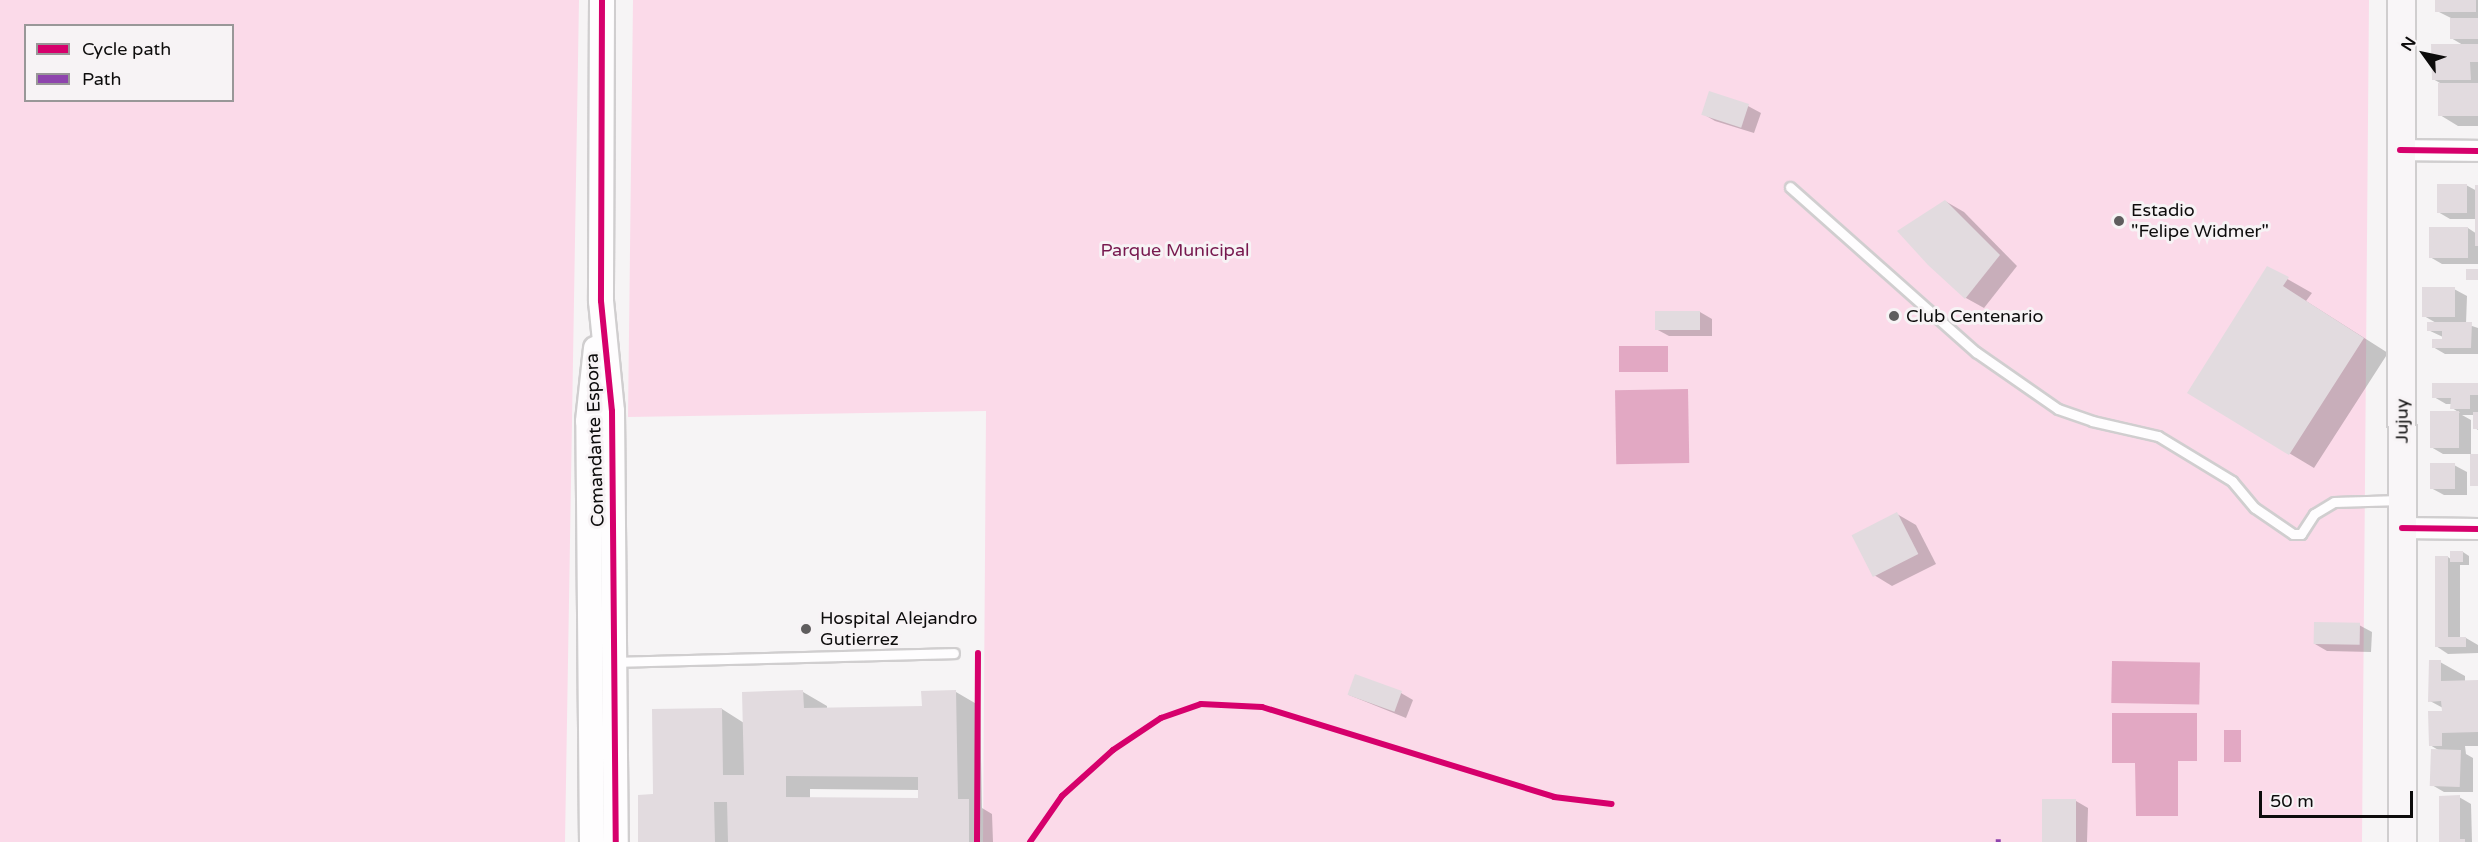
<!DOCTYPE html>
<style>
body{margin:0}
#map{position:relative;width:2478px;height:842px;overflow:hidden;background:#f6f4f5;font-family:"Varela Round",sans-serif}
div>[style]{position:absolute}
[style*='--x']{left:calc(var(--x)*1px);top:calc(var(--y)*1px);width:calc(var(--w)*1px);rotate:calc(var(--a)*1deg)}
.green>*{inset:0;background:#fbdae9}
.water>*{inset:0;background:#e2a8c3;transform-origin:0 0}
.shadow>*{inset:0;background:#0003}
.building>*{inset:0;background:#e2dbdf;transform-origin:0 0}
.roads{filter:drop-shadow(2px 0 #d0cecf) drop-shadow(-2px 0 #d0cecf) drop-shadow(0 2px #d0cecf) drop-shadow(0 -2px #d0cecf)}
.service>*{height:9px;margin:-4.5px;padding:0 4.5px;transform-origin:4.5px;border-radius:4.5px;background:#fefdfe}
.minor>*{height:20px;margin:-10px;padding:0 10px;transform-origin:10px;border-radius:10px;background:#fefdfe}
.tertiary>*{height:24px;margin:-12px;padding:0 12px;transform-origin:12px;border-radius:12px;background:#fefdfe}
.secondary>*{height:27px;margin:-13.5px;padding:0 13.5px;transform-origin:13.5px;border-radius:13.5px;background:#f9f6f8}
.quiet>*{height:4.5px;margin-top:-2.25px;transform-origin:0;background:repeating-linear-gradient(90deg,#8e44ad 0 9px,transparent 0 13.5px)}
.cycleway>*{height:6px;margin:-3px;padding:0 3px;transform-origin:3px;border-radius:3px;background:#d6006c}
.dots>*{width:16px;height:16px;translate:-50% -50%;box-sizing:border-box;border:3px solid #f7f3f5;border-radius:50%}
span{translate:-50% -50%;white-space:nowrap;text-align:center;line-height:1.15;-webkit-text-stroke:6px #f7f3f5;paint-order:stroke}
.poi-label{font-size:18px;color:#0d0c0c}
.left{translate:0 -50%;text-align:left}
.park-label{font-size:18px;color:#77194f}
.street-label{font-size:18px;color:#0d0c0c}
.legend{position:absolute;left:24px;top:24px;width:210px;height:78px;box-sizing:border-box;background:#f7f3f5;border:2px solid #999798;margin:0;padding:8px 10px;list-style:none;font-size:18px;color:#0d0c0c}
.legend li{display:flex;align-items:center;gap:12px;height:30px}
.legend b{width:30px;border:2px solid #999798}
.north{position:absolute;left:2394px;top:24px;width:60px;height:60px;-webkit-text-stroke:4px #f7f3f5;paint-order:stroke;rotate:303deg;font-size:16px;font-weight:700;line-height:24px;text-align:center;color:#0d0c0c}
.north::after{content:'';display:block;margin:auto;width:21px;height:27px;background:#0d0c0c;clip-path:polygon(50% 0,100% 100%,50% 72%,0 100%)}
.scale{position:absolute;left:2259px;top:791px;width:154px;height:27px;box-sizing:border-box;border:3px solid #0d0c0c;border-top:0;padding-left:8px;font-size:18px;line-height:21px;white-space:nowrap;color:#0d0c0c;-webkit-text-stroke:4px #f7f3f5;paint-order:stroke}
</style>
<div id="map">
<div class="green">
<div style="clip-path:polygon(evenodd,0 0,579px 0,565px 842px,0 842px,0 0,26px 26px,232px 26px,232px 100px,26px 100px,26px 26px)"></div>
<div style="clip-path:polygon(633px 0,2369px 0,2362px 842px,983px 842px,986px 411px,628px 417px)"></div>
</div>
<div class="water">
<div style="left:1668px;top:346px;width:26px;height:49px;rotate:90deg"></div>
<div style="left:1688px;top:389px;width:74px;height:73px;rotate:89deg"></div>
<div style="left:2112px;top:661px;width:88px;height:42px;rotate:1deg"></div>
<div style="clip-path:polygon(2112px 713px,2197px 713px,2197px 761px,2178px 761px,2178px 816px,2136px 816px,2135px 763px,2112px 763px)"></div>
<div style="left:2224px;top:730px;width:17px;height:32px"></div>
</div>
<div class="shadow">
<div style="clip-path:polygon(2437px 0,2478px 0,2478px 126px,2458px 126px,2440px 115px,2440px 83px,2433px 79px,2463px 45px,2451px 38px,2451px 18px,2437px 11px)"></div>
<div style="clip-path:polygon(1710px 93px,1748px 106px,1761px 113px,1754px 133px,1715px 121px,1703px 114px)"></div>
<div style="clip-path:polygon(2466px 185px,2477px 191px,2478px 187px,2478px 264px,2442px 264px,2430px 257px,2468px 228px,2477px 234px,2477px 219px,2450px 219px,2438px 212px)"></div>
<div style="clip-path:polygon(1945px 201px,1964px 212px,2017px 266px,1984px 308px,1966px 298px,1929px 264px)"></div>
<div style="clip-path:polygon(2268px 268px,2312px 293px,2306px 301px,2388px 353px,2314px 468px,2189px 393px)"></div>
<div style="clip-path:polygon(2454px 289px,2467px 296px,2466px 324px,2478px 328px,2478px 354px,2445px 354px,2433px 347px,2443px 341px,2443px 337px,2428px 330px,2438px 324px,2424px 316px)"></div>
<div style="clip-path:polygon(1700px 312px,1712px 319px,1712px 336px,1669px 336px,1656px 329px)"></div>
<div style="clip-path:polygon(2478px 385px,2478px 430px,2475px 428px,2474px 415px,2462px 415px,2471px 420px,2471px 454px,2443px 454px,2431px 447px,2431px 412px,2460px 413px,2452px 408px,2452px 404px,2446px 404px,2434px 397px)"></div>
<div style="clip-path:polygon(2454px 465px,2467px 472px,2467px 495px,2444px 495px,2431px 488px)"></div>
<div style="clip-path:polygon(1897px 514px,1916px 525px,1936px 564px,1892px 586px,1874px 575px)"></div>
<div style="clip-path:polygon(2463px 552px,2469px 556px,2469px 565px,2460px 565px,2460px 638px,2466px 638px,2478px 645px,2478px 653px,2448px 654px,2436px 646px,2448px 557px,2452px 560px)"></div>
<div style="clip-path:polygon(2359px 625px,2372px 632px,2371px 652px,2327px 651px,2315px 644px)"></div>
<div style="clip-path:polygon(2440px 662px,2465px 676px,2465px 682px,2478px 682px,2478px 746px,2465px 746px,2466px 754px,2473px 758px,2473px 792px,2444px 792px,2432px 785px,2440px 751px,2430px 745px,2443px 712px,2443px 708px,2430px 701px)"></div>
<div style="clip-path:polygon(evenodd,803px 692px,827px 706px,827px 709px,923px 707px,956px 692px,980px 706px,982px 808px,992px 814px,993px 842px,640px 842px,655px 796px,722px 709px,744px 723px,744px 693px,803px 692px,810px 789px,920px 790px,920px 800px,810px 799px,810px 789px)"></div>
<div style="clip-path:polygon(1401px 693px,1413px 700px,1406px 718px,1349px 695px)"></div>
<div style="clip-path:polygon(2459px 797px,2471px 804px,2472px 842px,2442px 842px)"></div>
<div style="clip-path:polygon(2076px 801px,2088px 808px,2087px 842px,2043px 842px)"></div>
</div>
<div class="building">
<div style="left:2435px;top:0;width:41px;height:12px"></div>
<div style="left:2450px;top:18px;width:28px;height:21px"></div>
<div style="clip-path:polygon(2431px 44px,2478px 44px,2478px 62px,2470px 62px,2471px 80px,2432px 80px)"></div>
<div style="left:2438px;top:83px;width:40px;height:33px"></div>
<div style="left:1709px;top:91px;width:42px;height:25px;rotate:18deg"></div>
<div style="left:2437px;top:184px;width:30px;height:29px"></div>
<div style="left:2475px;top:185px;width:3px;height:61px"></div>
<div style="clip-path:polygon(1945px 200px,2000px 255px,1965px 299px,1928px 265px,1897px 231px)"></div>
<div style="left:2429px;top:227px;width:39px;height:31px"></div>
<div style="clip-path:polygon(2267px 266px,2289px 277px,2283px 286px,2364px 338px,2289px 455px,2187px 393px)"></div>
<div style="left:2466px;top:269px;width:12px;height:11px"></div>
<div style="left:2422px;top:287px;width:33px;height:30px"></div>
<div style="left:1655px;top:311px;width:45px;height:19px"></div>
<div style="clip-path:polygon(2427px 322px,2472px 322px,2471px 348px,2432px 348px,2432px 339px,2442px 339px,2442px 331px,2427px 331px)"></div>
<div style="clip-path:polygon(2432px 383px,2478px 383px,2478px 395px,2470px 395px,2470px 409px,2450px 409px,2451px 398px,2432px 398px)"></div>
<div style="left:2430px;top:411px;width:29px;height:37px"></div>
<div style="left:2478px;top:412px;width:17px;height:5px;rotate:90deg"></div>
<div style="left:2470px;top:454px;width:8px;height:32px"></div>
<div style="left:2430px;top:463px;width:25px;height:26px"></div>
<div style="left:1897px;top:512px;width:47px;height:51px;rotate:63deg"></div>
<div style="left:2450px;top:551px;width:13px;height:11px"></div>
<div style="clip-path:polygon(2435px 556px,2448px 556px,2448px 637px,2466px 637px,2466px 647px,2435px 647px)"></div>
<div style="left:2314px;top:622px;width:46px;height:22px;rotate:1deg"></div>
<div style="clip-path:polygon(2429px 660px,2441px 660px,2441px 681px,2478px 680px,2478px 732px,2442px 733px,2442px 746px,2429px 746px,2428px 711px,2442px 711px,2441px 701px,2428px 702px)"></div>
<div style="left:1355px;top:674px;width:50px;height:22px;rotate:20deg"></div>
<div style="clip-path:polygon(evenodd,803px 690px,804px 708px,922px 706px,921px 691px,956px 690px,958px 799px,969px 799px,969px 842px,728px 842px,727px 802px,714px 802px,715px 842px,638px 842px,638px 795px,653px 794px,652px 709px,722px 708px,723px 775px,744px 775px,742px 692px,803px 690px,786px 776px,918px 777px,918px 798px,786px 797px,786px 776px)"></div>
<div style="left:2431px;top:749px;width:30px;height:37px;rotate:2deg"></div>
<div style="clip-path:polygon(2460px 795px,2460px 839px,2465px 839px,2465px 842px,2439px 842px,2439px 796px)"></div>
<div style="left:2042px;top:799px;width:34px;height:43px"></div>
</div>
<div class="roads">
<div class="service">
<div style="--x:1790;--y:187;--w:249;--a:41.6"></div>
<div style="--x:1976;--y:352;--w:100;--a:34.8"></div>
<div style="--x:2058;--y:409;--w:36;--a:19"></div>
<div style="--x:2092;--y:421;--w:68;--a:12.8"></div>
<div style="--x:2158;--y:436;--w:87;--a:31.3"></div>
<div style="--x:2232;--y:481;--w:35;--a:50"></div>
<div style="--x:2255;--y:508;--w:46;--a:34.4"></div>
<div style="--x:2293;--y:534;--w:8;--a:0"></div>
<div style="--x:2301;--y:534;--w:24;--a:-57"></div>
<div style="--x:2314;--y:514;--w:23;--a:-31"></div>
<div style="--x:2334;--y:502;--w:66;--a:-1.7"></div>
<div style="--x:616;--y:662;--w:338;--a:-1.5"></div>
</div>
<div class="minor">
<div style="--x:2400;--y:150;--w:78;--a:0.7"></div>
<div style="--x:2402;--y:528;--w:76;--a:0.8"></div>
</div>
<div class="tertiary">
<div style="--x:602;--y:0;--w:301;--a:90.2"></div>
<div style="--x:601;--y:301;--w:111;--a:84.3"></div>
<div style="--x:612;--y:411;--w:431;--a:89.5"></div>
<div style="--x:592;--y:842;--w:421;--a:-90.5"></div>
<div style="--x:588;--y:421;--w:73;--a:-83.7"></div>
</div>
<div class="secondary">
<div style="--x:2401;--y:0;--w:842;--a:89.93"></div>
</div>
</div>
<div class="quiet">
<div style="--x:1998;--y:842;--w:3;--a:-90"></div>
</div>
<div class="cycleway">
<div style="--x:602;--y:0;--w:301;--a:90.2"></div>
<div style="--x:601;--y:301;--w:111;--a:84.3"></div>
<div style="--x:612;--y:411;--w:431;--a:89.5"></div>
<div style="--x:2400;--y:150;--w:78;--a:0.7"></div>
<div style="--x:2402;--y:528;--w:76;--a:0.8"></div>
<div style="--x:977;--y:842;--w:189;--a:-89.7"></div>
<div style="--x:1030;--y:842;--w:56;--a:-55.2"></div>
<div style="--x:1062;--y:796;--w:69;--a:-42"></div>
<div style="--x:1113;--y:750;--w:58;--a:-33.7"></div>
<div style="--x:1161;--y:718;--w:42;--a:-19.3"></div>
<div style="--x:1201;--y:704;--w:61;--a:2.8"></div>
<div style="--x:1262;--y:707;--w:306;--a:17.1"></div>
<div style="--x:1554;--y:797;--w:58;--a:6.9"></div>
</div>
<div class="dots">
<div style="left:2119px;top:221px;background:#5f5d5e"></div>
<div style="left:1894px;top:316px;background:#5f5d5e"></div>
<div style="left:806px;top:629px;background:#5f5d5e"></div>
</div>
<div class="poi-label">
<span class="left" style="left:2131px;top:221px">Estadio<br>"Felipe Widmer"</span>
<span class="left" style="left:1906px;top:316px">Club Centenario</span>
<span class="left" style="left:820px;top:629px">Hospital Alejandro<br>Gutierrez</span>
</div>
<div class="park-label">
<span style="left:1175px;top:250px">Parque Municipal</span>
</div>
<div class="street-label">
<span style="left:2402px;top:421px;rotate:-90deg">Jujuy</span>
<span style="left:595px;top:440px;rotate:-92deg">Comandante Espora</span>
</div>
<ul class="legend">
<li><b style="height:8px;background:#d6006c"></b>Cycle path</li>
<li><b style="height:8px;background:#8e44ad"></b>Path</li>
</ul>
<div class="north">N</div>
<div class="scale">50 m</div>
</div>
